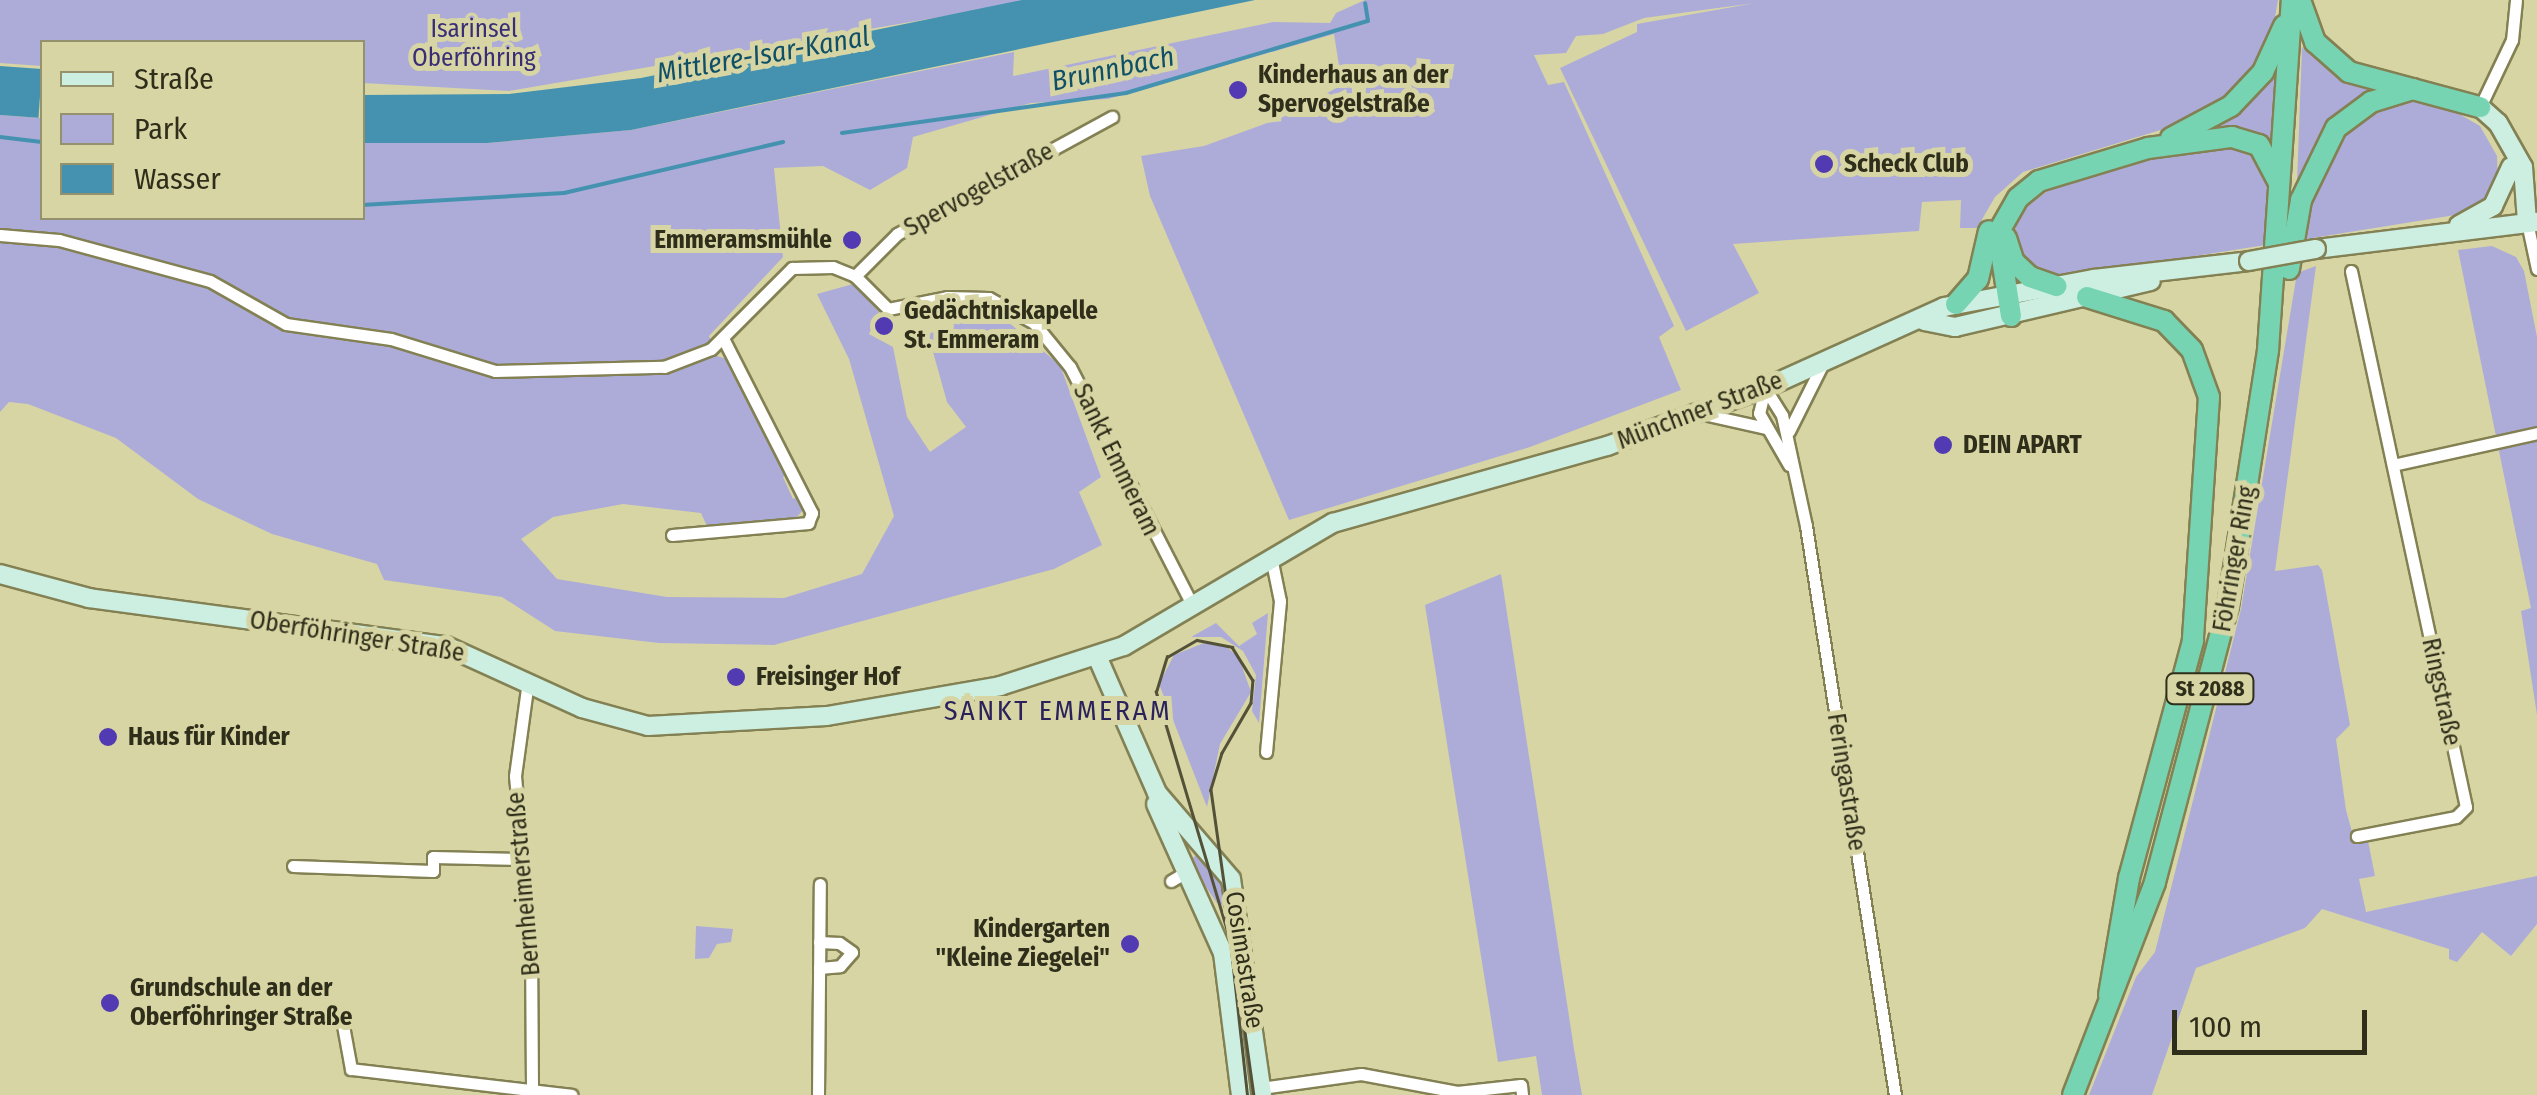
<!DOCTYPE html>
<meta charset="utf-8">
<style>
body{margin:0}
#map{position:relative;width:2537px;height:1095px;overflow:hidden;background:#d7d5a4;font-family:"Fira Sans Condensed",sans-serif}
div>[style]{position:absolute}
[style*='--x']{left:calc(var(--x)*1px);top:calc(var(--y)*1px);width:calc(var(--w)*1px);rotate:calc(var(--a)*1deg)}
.green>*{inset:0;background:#adacd9}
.water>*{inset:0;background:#4492af;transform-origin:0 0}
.stream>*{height:4px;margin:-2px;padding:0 2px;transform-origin:2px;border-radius:2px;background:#4492af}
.roads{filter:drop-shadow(2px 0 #838153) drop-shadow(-2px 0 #838153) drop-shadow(0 2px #838153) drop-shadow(0 -2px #838153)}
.minor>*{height:11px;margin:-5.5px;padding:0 5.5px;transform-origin:5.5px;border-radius:5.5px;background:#fff}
.secondary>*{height:18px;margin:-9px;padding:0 9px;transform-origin:9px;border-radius:9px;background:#ccefe2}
.trunk>*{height:20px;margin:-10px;padding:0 10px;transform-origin:10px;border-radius:10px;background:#76d4b2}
.tram>*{height:2.5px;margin:-1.25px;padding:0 1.25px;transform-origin:1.25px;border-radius:1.25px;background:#535137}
.bridges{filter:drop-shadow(2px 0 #838153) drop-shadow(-2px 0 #838153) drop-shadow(0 2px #838153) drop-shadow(0 -2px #838153)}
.secondary-bridge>*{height:18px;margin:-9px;padding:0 9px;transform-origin:9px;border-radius:9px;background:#ccefe2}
.dots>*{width:28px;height:28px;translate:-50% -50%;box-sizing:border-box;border:5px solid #d7d5a4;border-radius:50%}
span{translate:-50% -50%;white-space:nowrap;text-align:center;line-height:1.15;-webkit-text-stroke:10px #d7d5a4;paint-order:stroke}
.shield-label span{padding:2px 8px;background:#d7d5a4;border:2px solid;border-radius:8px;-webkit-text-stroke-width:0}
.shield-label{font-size:22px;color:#2f2e1a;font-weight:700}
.park-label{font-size:25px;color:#392e76}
.poi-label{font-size:25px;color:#2f2e1a;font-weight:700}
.left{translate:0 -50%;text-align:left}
.right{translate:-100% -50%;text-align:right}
.street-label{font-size:25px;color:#2f2e1a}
.water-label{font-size:28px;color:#0f5066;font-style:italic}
.neighbourhood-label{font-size:28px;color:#2b225c;letter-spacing:2.5px}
.legend{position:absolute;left:40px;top:40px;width:325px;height:180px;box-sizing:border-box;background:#d7d5a4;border:2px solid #94926d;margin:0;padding:12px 18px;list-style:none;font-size:30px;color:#2f2e1a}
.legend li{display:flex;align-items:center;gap:20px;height:50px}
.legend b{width:50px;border:2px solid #94926d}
.scale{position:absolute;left:2172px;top:1010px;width:195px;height:45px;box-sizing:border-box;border:5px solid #2f2e1a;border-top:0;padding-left:12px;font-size:30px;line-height:35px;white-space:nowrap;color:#2f2e1a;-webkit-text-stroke:8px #d7d5a4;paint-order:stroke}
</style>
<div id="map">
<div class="green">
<div style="clip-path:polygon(0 0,1039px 0,509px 91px,363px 83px,362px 42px,42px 42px,42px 66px,0 63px)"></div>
<div style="clip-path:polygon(1365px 0,2278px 0,2271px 40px,2257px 65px,2227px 98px,2190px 121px,2023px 172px,1995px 197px,1977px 228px,1960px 228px,1961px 200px,1922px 202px,1919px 231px,1733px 244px,1759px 293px,1686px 331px,1560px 68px,1637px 32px,1637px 24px,1755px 3px,1644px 18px,1603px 34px,1576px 36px,1566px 53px,1534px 55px,1548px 85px,1564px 82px,1674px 326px,1659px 337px,1681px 390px,1530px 447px,1289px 520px,1150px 196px,1141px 156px,1204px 146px,1281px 118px,1342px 85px,1334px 34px,1108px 99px,1031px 103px,913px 137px,907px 168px,870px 190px,823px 166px,774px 168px,783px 257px,709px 336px,717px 356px,736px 362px,791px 472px,783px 477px,793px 499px,801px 494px,803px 510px,795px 519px,707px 526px,701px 513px,623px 504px,553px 517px,521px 539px,557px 579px,667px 597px,784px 598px,862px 574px,894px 516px,849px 359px,817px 294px,853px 284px,879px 312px,869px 334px,893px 347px,907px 417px,930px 452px,966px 427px,947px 402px,928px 334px,966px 320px,963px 315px,932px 321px,925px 314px,959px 302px,990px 307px,1060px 365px,1101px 477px,1079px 492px,1102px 545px,1054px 569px,774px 645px,659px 643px,555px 631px,502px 597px,384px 580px,377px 564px,272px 534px,198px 499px,116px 438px,28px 404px,9px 402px,0 412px,0 115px,42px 118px,42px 218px,362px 218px,363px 143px,487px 143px,631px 130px,1014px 52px,1013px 76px,1273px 22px,1330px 23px,1336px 13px)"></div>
<div style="clip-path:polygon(2302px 47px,2338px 79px,2372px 90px,2320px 134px,2297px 182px)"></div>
<div style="clip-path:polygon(2277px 66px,2273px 144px,2209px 130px,2251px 101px)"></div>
<div style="clip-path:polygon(2399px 101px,2442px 104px,2480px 126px,2497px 156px,2498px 189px,2474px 212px,2300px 240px,2321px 167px,2355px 119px)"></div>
<div style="clip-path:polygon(2227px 143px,2251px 147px,2271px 180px,2266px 245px,2060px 277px,2028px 267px,2014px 244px,2017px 214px,2062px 180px)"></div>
<div style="clip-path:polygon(2492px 246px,2516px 257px,2524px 271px,2537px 337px,2537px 715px,2521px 611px,2531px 608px,2458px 250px)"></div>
<div style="clip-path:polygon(2316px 266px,2275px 571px,2318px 565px,2322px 570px,2350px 725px,2336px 739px,2346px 810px,2355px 843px,2368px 841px,2375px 876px,2359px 879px,2366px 912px,2537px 876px,2537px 924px,2511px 956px,2482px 932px,2457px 962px,2449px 959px,2449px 949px,2322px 909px,2305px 928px,2196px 968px,2152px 1095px,2089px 1095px,2136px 977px,2155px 952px,2241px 609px,2297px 273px)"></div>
<div style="clip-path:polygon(1501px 574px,1574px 1049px,1582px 1095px,1542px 1095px,1536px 1056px,1498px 1062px,1459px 819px,1425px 605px)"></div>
<div style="clip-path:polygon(1268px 613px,1259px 723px,1252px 711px,1256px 675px,1243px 651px,1221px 637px,1191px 637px,1216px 623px,1239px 646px,1257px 634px,1252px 623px)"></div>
<div style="clip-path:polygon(1204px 643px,1227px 647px,1239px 658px,1251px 692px,1220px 744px,1207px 807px,1159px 684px,1174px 655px)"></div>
<div style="clip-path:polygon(1200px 851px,1217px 873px,1229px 907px,1217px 903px,1189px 862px)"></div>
<div style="clip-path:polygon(696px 926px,733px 929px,731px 942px,717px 944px,709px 958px,695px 959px)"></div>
</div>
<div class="water">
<div style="clip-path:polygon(1022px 0,1255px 0,631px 130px,487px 143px,363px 143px,363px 95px,509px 94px,641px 78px)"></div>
<div style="left:0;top:66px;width:42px;height:49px;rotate:4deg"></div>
</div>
<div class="stream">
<div style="--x:842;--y:133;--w:287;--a:-8"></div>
<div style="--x:1126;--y:93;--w:252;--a:-16.6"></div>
<div style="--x:1368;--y:21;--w:18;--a:-99"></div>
<div style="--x:0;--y:137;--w:42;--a:6.8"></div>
<div style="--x:362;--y:205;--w:202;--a:-3.4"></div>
<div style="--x:564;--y:193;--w:225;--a:-13.1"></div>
</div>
<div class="roads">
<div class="minor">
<div style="--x:2480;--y:107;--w:74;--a:-64.5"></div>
<div style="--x:2512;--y:40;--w:40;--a:-84.3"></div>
<div style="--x:2527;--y:222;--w:48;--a:78"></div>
<div style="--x:0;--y:235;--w:59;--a:4.8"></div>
<div style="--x:59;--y:240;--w:156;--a:15.2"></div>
<div style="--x:210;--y:281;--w:87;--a:29.5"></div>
<div style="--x:286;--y:324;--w:106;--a:8.1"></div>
<div style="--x:391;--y:339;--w:109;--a:17.1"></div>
<div style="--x:495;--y:371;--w:169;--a:-1.4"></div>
<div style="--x:664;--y:367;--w:50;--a:-21"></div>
<div style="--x:711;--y:349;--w:115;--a:-45"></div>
<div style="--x:792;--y:268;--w:41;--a:-1.4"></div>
<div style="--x:833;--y:267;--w:24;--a:22"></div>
<div style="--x:855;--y:276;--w:47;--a:45"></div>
<div style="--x:888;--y:309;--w:60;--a:-11.5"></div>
<div style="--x:947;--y:297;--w:42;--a:1.4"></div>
<div style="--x:989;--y:298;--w:51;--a:29.1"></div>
<div style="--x:1034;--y:323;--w:57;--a:50.7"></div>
<div style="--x:1070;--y:367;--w:269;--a:62.8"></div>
<div style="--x:2351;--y:271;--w:548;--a:77.89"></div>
<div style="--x:2466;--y:807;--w:14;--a:135"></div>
<div style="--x:2456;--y:817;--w:101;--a:169.1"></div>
<div style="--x:855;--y:276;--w:59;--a:-45"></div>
<div style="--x:897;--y:234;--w:245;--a:-28.6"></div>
<div style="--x:1765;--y:388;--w:32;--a:58"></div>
<div style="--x:1782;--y:415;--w:114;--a:77.8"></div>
<div style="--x:1806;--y:526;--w:576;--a:81.11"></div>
<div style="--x:1765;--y:388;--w:26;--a:103"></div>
<div style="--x:1759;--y:413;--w:60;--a:60"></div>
<div style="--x:1703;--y:414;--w:65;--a:12.5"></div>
<div style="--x:1789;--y:431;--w:76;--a:-63.4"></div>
<div style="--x:2393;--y:465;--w:148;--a:-12.5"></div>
<div style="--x:672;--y:535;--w:137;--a:-5"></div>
<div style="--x:808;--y:523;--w:11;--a:-68"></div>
<div style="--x:812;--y:513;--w:196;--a:-117"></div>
<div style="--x:528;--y:681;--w:96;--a:97.8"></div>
<div style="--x:515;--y:776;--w:169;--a:84.6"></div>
<div style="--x:531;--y:944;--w:145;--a:89.6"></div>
<div style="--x:1266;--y:752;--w:152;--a:-84.7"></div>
<div style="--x:1280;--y:601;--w:45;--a:-101.6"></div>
<div style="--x:293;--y:866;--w:140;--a:2"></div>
<div style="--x:433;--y:871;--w:14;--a:-90"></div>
<div style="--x:433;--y:857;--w:87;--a:1.3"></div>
<div style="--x:1171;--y:881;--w:17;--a:-31"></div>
<div style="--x:819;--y:968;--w:21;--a:-5"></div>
<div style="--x:840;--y:966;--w:18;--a:-49"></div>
<div style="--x:852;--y:952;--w:16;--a:-145"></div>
<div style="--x:839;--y:943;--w:20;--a:-177"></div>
<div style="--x:342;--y:1020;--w:50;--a:79.6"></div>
<div style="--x:351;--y:1069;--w:222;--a:6.7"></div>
<div style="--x:1261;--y:1088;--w:101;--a:-8"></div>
<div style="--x:1361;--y:1074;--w:98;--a:10.6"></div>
<div style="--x:1457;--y:1092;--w:64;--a:-6.2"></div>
<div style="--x:1521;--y:1085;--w:10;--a:84"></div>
<div style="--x:818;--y:1095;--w:211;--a:-89.5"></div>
</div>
<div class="secondary">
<div style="--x:2480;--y:107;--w:24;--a:42"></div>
<div style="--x:2498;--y:123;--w:51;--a:60.4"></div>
<div style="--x:2523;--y:167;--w:55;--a:85.8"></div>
<div style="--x:2459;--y:225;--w:39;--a:-29"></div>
<div style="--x:2493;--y:206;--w:43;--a:-65.2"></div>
<div style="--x:2316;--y:249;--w:223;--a:-7"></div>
<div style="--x:1924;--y:321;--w:32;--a:11"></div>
<div style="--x:1955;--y:327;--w:201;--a:-13.2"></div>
<div style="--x:0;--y:574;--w:92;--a:15.1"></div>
<div style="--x:89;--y:598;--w:360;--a:7.7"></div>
<div style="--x:446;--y:646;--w:149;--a:24.5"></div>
<div style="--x:582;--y:708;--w:68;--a:15.3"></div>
<div style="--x:648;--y:726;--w:179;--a:-3.2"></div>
<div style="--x:827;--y:716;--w:176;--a:-9.8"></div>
<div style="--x:1000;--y:686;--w:130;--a:-17.9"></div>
<div style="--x:1124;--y:646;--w:243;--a:-30.5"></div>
<div style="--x:1333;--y:523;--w:285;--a:-15.7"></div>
<div style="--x:1607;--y:446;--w:168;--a:-20.2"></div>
<div style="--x:1765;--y:388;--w:196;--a:-24.3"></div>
<div style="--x:1944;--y:307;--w:153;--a:-10.6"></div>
<div style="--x:2094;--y:279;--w:156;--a:-6.6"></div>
<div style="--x:1097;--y:656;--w:150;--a:66.3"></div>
<div style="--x:1157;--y:793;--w:113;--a:49.3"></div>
<div style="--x:1231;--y:879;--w:218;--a:81.8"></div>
<div style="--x:1156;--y:804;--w:163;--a:65.8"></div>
<div style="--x:1223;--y:953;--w:143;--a:82.8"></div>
</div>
<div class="trunk">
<div style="--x:2300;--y:0;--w:45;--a:70.3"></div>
<div style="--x:2315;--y:42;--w:45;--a:41.4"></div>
<div style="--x:2349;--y:72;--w:136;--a:15"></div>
<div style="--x:2171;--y:138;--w:68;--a:-28.1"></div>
<div style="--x:2231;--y:106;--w:47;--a:-46.7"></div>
<div style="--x:2263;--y:72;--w:51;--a:-65.5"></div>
<div style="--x:2006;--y:238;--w:25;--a:72"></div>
<div style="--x:2014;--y:262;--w:22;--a:43"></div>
<div style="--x:2030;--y:277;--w:28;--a:19"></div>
<div style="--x:2289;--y:269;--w:70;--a:-80.1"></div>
<div style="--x:2301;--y:200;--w:80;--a:-64.1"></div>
<div style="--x:2336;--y:128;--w:44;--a:-36.6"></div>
<div style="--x:2371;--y:102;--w:44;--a:-17.2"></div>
<div style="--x:2087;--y:297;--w:81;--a:17.3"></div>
<div style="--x:2164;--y:321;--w:40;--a:46"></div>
<div style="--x:2192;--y:350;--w:50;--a:70.1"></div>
<div style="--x:2209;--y:397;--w:245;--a:93.8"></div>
<div style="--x:2193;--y:641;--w:245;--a:105.1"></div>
<div style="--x:2129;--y:878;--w:119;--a:99.7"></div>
<div style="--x:1956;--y:304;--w:33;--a:-49"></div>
<div style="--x:1978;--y:279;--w:49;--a:-77.1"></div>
<div style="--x:2011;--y:316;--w:84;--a:-98.9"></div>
<div style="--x:1998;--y:233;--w:40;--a:-60.3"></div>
<div style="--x:2018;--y:198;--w:27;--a:-39"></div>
<div style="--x:2039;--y:181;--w:114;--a:-16.8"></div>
<div style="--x:2148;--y:148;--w:85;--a:-7.5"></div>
<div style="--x:2232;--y:137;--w:28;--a:17"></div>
<div style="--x:2259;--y:145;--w:41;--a:62.2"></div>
<div style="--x:2073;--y:1095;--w:228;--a:-68.9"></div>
<div style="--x:2155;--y:882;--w:285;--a:-75.2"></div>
<div style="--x:2228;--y:606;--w:259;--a:-81.1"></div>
<div style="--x:2268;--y:350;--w:351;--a:-86.1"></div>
</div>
</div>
<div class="tram">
<div style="--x:1247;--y:1095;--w:155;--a:-96.3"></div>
<div style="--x:1230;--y:941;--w:260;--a:-106.6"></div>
<div style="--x:1156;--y:692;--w:37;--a:-73"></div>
<div style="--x:1167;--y:657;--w:34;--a:-30"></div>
<div style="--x:1197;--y:640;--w:36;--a:11"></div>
<div style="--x:1232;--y:647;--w:39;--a:58"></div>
<div style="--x:1253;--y:680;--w:23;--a:95"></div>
<div style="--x:1251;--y:703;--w:58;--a:120.1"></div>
<div style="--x:1222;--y:753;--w:39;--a:107"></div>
<div style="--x:1211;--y:790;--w:308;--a:82"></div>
</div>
<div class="bridges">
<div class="secondary-bridge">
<div style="--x:2249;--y:261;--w:68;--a:-10.2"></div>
</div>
</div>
<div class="dots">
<div style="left:1238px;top:90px;background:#523bb2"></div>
<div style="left:1824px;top:164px;background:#523bb2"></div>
<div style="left:852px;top:240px;background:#523bb2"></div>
<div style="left:884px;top:326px;background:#523bb2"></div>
<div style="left:1943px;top:445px;background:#523bb2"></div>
<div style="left:736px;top:677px;background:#523bb2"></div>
<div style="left:108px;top:737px;background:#523bb2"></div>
<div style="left:1130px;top:944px;background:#523bb2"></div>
<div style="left:110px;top:1003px;background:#523bb2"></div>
</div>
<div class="shield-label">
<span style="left:2210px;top:689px">St 2088</span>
</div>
<div class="park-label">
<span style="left:474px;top:44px">Isarinsel<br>Oberföhring</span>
</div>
<div class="poi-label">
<span class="left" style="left:1258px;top:90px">Kinderhaus an der<br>Spervogelstraße</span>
<span class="left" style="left:1844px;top:164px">Scheck Club</span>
<span class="right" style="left:832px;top:240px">Emmeramsmühle</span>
<span class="left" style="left:904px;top:326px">Gedächtniskapelle<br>St. Emmeram</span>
<span class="left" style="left:1963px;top:445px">DEIN APART</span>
<span class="left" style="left:756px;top:677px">Freisinger Hof</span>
<span class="left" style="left:128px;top:737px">Haus für Kinder</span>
<span class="right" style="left:1110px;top:944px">Kindergarten<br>"Kleine Ziegelei"</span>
<span class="left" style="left:130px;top:1003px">Grundschule an der<br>Oberföhringer Straße</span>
</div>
<div class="street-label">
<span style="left:979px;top:190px;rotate:-29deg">Spervogelstraße</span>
<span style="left:1700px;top:411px;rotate:-21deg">Münchner Straße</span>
<span style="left:1116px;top:460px;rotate:64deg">Sankt Emmeram</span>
<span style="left:2235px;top:559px;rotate:-80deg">Föhringer Ring</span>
<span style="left:357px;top:637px;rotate:9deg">Oberföhringer Straße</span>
<span style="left:2441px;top:692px;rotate:78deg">Ringstraße</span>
<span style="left:1846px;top:782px;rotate:81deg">Feringastraße</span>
<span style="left:524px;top:884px;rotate:-95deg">Bernheimerstraße</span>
<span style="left:1244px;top:960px;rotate:81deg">Cosimastraße</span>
</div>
<div class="water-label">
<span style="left:763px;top:55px;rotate:-10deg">Mittlere-Isar-Kanal</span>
<span style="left:1113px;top:69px;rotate:-12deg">Brunnbach</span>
</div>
<div class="neighbourhood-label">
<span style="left:1058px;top:711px">SANKT EMMERAM</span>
</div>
<ul class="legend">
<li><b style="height:12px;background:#ccefe2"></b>Straße</li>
<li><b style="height:28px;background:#adacd9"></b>Park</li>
<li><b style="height:28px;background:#4492af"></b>Wasser</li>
</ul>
<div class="scale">100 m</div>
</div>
